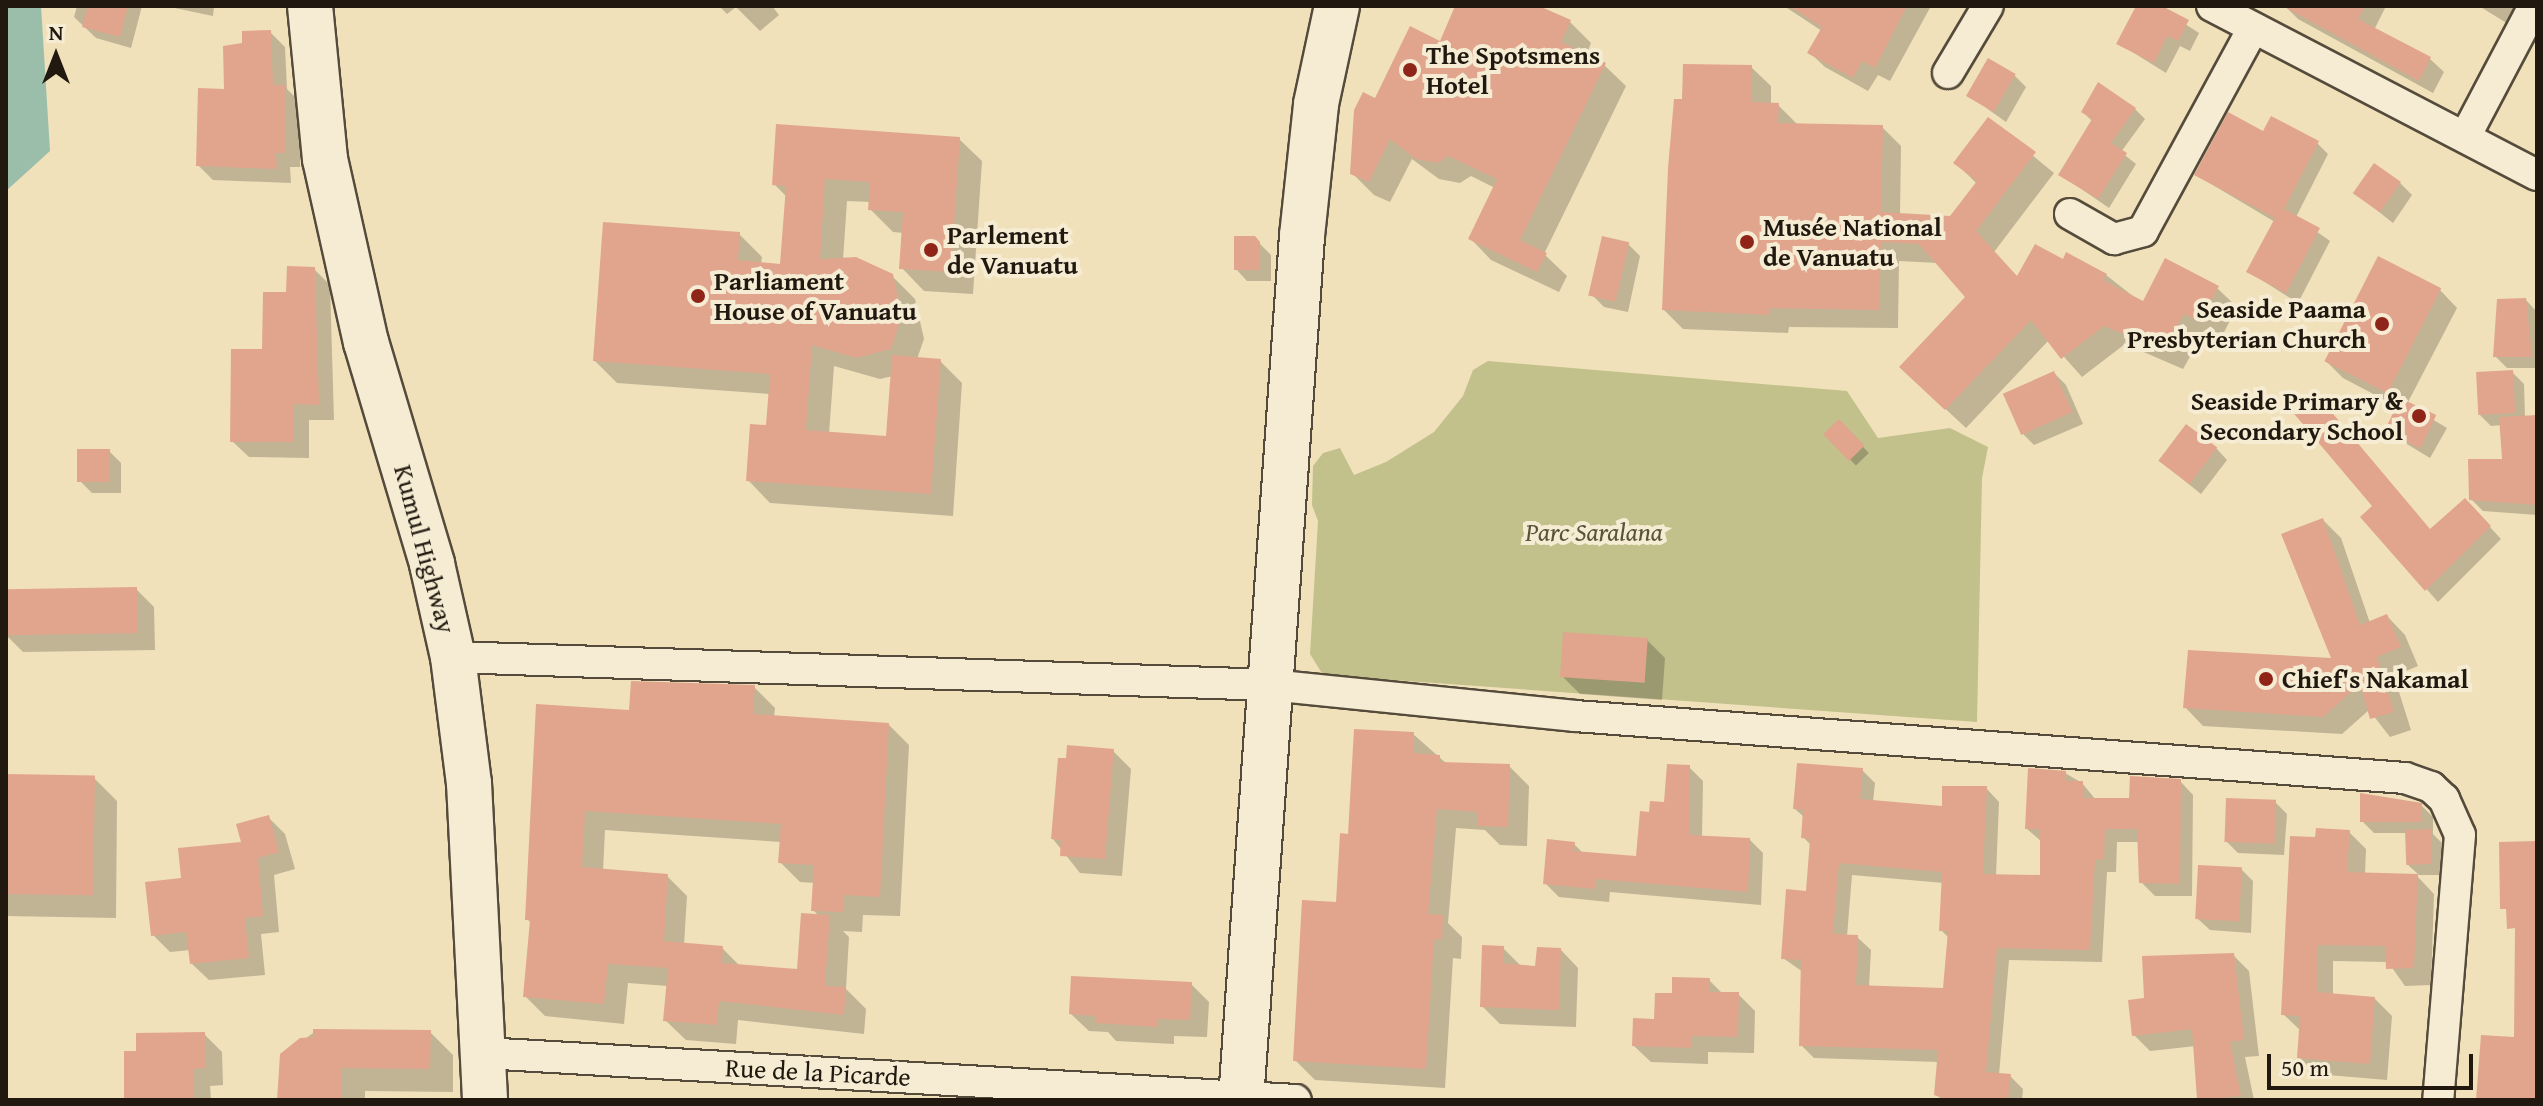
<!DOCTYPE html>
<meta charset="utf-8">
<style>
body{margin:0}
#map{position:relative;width:2543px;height:1106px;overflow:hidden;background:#f0e1bb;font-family:"Gentium Book Plus",serif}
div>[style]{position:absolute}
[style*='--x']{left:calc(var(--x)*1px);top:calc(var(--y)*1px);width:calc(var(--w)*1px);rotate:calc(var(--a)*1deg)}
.green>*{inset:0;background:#c2c08b}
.water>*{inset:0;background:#9bbeaa}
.shadow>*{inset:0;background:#0003;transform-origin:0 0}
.building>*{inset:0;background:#e1a58e;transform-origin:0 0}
.roads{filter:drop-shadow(2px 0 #554b3b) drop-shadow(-2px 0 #554b3b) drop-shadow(0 2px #554b3b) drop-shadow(0 -2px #554b3b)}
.street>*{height:30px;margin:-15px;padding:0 15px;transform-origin:15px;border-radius:15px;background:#f5ecd3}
.secondary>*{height:44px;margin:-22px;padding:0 22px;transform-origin:22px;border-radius:22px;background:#f5ecd3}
.dots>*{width:22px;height:22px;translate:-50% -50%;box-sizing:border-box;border:4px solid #f5ecd3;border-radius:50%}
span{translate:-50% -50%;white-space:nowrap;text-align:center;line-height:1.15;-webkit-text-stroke:8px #f5ecd3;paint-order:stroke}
.poi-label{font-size:26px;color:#211910;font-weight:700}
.left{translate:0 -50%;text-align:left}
.right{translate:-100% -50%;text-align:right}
.park-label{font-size:26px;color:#59533b;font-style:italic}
.street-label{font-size:26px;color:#211910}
.frame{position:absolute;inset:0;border:8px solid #211910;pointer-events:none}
.north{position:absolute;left:16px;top:16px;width:80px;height:80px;-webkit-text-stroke:6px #f5ecd3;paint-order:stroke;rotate:0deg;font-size:22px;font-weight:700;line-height:32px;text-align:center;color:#211910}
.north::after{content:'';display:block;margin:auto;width:28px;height:36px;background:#211910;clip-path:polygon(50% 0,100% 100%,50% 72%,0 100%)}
.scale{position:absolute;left:2267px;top:1054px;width:206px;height:36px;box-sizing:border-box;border:4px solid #211910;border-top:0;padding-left:10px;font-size:24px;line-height:28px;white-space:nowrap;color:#211910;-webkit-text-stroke:6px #f5ecd3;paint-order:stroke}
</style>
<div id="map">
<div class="green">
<div style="clip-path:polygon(1488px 361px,1847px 391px,1878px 438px,1950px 428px,1988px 447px,1982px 478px,1977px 722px,1323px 675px,1310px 654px,1318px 521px,1312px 505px,1313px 466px,1323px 453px,1340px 448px,1354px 475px,1386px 462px,1434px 432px,1463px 396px,1473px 370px)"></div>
</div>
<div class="water">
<div style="clip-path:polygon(6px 6px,41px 6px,50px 151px,6px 191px)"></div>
</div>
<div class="shadow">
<div style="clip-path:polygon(77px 6px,142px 6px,131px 48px,96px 38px,74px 17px)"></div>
<div style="clip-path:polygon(165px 6px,214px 6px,213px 16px)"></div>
<div style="clip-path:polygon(719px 6px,772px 6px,779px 15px,760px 31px,736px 7px,727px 14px)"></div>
<div style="clip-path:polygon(1457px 6px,1534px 6px,1570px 22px,1591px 43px,1586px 56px,1604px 65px,1626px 86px,1544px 254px,1567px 276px,1559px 292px,1491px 260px,1470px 238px,1495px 188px,1471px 176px,1460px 183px,1439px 179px,1412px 159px,1390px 202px,1374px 195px,1352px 173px,1376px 101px,1441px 43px)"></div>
<div style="clip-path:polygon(1784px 6px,1931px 6px,1890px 81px,1878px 75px,1868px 91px,1825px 67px,1810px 53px,1822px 31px)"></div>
<div style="clip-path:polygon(2138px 6px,2157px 6px,2199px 33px,2190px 51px,2180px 46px,2166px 73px,2118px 43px)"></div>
<div style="clip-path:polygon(2285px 6px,2386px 6px,2374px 30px,2430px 59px,2444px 72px,2433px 93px,2298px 19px)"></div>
<div style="clip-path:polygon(2479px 6px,2535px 6px,2521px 32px)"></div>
<div style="clip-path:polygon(270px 32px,285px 47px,287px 89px,300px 102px,300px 167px,290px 167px,291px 183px,213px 180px,198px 165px,226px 91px,244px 45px)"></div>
<div style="clip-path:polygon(1751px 67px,1771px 86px,1771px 105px,1778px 105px,1798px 125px,1882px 127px,1901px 146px,1900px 215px,1951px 218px,1977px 184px,1955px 162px,1988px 119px,2054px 173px,1994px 252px,2018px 278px,2063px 262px,2106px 275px,2143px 304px,2217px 288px,2237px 307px,2220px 340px,2204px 332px,2183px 369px,2125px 344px,2082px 377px,2049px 340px,1966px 428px,1921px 386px,1968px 297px,1938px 263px,1899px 261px,1898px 328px,1789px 327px,1788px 333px,1683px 329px,1664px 310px,1684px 101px)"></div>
<div style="clip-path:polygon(2014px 75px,2026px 87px,2006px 122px,1968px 95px)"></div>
<div style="clip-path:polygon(2135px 109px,2145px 119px,2121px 152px,2136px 164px,2109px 208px,2061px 175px,2093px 122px,2083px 112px)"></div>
<div style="clip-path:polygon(2263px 134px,2317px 143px,2328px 154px,2296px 217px,2330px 241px,2298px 303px,2249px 272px,2275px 222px,2196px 175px)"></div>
<div style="clip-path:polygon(evenodd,959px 139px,982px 161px,973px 294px,924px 291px,902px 268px,904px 233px,893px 232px,870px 209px,871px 202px,847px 201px,843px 260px,892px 276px,915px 299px,924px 339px,917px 359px,940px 361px,962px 383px,953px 516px,770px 503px,748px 480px,768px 427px,770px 394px,617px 383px,595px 361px,739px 234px,762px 257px,761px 264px,782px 266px,787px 197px,774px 184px,959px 139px,834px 366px,880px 379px,893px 376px,888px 438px,829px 434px,834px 366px)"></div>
<div style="clip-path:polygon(2400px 183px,2412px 195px,2393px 223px,2355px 193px)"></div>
<div style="clip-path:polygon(1254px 238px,1271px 255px,1271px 281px,1247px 281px,1236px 269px)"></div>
<div style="clip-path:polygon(1628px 244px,1640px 256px,1628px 312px,1604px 307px,1592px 295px)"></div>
<div style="clip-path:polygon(314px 269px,330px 285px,334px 420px,309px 420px,309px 458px,249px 457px,232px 441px,288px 294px)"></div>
<div style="clip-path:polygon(2440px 290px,2457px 308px,2407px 404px,2447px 428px,2430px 458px,2387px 432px,2398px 407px,2343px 378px,2325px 360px)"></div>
<div style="clip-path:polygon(2526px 300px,2537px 312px,2537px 368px,2507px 368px,2495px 356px)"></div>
<div style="clip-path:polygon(2512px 372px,2524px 384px,2525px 418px,2537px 417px,2537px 515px,2483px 511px,2471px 499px,2504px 460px,2502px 425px,2491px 426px,2479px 414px)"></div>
<div style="clip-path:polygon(2054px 373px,2066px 385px,2083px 424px,2034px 445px,2022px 433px)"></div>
<div style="left:1839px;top:422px;width:43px;height:18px;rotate:46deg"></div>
<div style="clip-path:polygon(2216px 448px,2227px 460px,2201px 494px,2160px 461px)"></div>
<div style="clip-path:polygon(109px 451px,121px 463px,121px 493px,92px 493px,80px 481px)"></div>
<div style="clip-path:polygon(2375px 506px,2431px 530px,2476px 512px,2501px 539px,2438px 602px,2363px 517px)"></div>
<div style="clip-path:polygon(2323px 520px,2341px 538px,2370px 623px,2387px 616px,2405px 635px,2418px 666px,2394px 676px,2411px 730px,2390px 737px,2369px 710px,2342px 734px,2203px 726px,2185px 707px,2334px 660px)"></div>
<div style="clip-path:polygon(136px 589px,154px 607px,155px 650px,23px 652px,6px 635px,6px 591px)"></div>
<div style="clip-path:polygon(1647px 640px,1665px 658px,1662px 700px,1580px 694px,1562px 676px)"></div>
<div style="clip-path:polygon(evenodd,754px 687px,775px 708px,774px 717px,889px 725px,909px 745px,900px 916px,863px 915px,862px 932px,843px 931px,849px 937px,846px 989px,866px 1009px,864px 1034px,738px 1020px,736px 1044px,686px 1040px,665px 1020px,668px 986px,628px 983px,624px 1024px,545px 1016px,525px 996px,532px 924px,527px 919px,631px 712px,754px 687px,605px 830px,782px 842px,780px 862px,800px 882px,815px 883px,813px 910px,819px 916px,799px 971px,741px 967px,722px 948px,684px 945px,687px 896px,667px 876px,603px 871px,605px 830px)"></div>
<div style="clip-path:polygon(1413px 734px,1447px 764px,1509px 766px,1529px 786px,1527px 846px,1500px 845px,1485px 830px,1456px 828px,1448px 923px,1462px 937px,1461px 959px,1453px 958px,1445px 1088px,1315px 1080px,1295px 1060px,1338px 905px,1350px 836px)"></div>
<div style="clip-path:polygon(1113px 751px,1131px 769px,1122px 876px,1080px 873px,1053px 839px)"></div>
<div style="clip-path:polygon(1689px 767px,1703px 781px,1702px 838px,1749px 839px,1763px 853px,1761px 905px,1610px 892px,1609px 902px,1559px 897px,1545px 883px,1574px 844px,1584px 854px,1638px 859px,1651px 814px,1666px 804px)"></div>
<div style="clip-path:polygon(evenodd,1862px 770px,1875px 783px,1873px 802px,1944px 809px,1986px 788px,1999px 802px,1996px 876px,2042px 877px,2042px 842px,2027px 829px,2065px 773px,2082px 783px,2096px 800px,2131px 800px,2180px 781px,2193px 795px,2192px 896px,2155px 896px,2141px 882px,2140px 842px,2117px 842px,2116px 872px,2107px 872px,2102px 962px,2009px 960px,1999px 1075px,2010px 1076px,2023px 1089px,2022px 1100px,1942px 1100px,1936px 1094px,1939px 1062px,1814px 1058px,1801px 1045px,1803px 972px,1783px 958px,1808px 893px,1812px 846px,1803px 837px,1804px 817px,1795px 809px,1862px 770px,1852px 875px,1944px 883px,1941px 930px,1950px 939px,1945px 990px,1869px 987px,1871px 950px,1857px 937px,1847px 936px,1852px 875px)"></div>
<div style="clip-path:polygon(6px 776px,94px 778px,117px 801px,116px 918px,6px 916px)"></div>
<div style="clip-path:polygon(2275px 802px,2287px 814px,2284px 855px,2238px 853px,2226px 841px)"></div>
<div style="clip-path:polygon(2421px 805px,2433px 817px,2433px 834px,2442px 843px,2443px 875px,2419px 875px,2407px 864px,2407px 833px,2374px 833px,2362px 821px)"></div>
<div style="clip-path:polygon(268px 817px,285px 834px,295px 869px,274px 875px,279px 932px,261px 934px,265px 975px,209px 980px,191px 963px,190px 950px,170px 952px,153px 935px,183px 880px,244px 844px)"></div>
<div style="clip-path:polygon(2349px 832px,2366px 849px,2365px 875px,2417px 876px,2434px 894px,2431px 985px,2405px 986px,2388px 962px,2333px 961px,2333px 996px,2374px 998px,2392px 1016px,2387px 1080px,2316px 1074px,2299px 1057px,2301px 1031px,2283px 1014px,2317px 839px)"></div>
<div style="clip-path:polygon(2241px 869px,2253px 881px,2251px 933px,2210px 930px,2198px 919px)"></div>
<div style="clip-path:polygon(1503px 948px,1522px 967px,1537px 968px,1561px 950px,1578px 968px,1576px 1027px,1500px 1024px,1482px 1006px)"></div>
<div style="clip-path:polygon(2233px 955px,2249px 971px,2259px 1056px,2245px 1057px,2254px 1100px,2199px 1100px,2196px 1046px,2150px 1051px,2134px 1035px,2146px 1000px)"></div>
<div style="clip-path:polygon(1709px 980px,1723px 994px,1738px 994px,1755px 1011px,1754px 1053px,1708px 1052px,1708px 1064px,1651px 1062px,1634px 1046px,1674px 995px)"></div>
<div style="clip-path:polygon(1191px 984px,1209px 1002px,1207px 1037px,1174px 1036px,1174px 1044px,1116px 1041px,1108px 1032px,1089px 1031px,1071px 1014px)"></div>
<div style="clip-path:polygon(316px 1031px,430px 1032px,453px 1055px,453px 1092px,365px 1091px,365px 1100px,280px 1100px,282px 1055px)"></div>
<div style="clip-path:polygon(204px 1034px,222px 1052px,223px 1085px,210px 1086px,211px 1100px,126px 1100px,138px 1053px)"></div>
</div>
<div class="building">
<div style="clip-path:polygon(88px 6px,128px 6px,120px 37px,82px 27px)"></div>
<div style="clip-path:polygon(1455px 6px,1539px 6px,1571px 20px,1561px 42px,1606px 63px,1520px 240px,1547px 253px,1537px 272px,1468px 239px,1497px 179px,1448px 156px,1438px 163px,1416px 159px,1390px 139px,1369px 182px,1350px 174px,1354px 110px,1363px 92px,1375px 98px,1410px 26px,1440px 41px)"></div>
<div style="clip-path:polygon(1789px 6px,1907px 6px,1875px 68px,1862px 61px,1853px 78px,1807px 53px,1822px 27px)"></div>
<div style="clip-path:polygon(2136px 6px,2162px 6px,2189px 20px,2178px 41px,2167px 36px,2154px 63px,2116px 44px)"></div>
<div style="clip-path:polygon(2283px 6px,2365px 6px,2358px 19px,2431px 57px,2419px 81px)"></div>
<div style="clip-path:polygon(271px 30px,273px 85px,286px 85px,286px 153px,276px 153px,277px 169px,196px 166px,198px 88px,224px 89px,223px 46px,242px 43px,242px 31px)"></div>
<div style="left:1988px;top:58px;width:32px;height:44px;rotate:30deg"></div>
<div style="clip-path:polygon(1683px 64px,1752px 65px,1752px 102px,1779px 103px,1778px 123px,1883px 125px,1881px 212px,1950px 216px,1977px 181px,1953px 163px,1988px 117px,2036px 152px,1976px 231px,2017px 276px,2035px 244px,2063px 259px,2066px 252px,2107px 274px,2103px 280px,2143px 301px,2165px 258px,2219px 286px,2200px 322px,2184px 314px,2164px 350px,2104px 326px,2061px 359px,2031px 320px,1945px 410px,1899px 367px,1965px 297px,1919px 244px,1881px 242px,1879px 310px,1770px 308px,1770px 315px,1662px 310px,1668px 168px,1674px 99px,1682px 99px)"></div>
<div style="clip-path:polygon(2098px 82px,2136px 108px,2111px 143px,2127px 153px,2098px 199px,2058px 175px,2092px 119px,2081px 112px)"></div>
<div style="clip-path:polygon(2228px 112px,2263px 131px,2271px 116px,2319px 141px,2284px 209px,2320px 228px,2286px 293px,2246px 272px,2275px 218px,2194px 175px)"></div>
<div style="clip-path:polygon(776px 124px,960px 137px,951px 272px,899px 269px,903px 212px,868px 210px,870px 182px,825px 179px,820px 259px,856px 257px,893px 274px,902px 315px,891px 349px,856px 358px,812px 345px,806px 430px,886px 436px,892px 355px,941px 359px,931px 494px,746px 481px,750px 424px,766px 425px,770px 374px,593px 361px,603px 222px,740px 232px,738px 260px,780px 264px,786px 186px,772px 185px)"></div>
<div style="left:2374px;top:163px;width:33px;height:37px;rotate:35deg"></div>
<div style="clip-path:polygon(1234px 236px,1255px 236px,1260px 242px,1260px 270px,1234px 270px)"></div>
<div style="left:1602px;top:236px;width:28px;height:61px;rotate:13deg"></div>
<div style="left:2378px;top:256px;width:71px;height:118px;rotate:27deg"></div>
<div style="clip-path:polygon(287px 266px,315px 267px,319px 405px,293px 404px,293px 442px,230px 442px,231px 349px,262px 349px,263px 292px,286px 292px)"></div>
<div style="clip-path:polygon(2526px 298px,2532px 357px,2493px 357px,2497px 299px)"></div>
<div style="left:2513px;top:370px;width:43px;height:37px;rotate:87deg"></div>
<div style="left:2054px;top:371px;width:45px;height:56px;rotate:66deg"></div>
<div style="clip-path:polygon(2313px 390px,2430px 529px,2465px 498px,2491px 526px,2425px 591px,2360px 517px,2372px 506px,2290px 409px)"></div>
<div style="left:2400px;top:398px;width:40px;height:37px;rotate:25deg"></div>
<div style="clip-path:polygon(2537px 415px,2537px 505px,2469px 500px,2468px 459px,2502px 459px,2499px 417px)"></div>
<div style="left:1839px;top:419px;width:37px;height:22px;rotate:46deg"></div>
<div style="left:2186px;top:424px;width:39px;height:46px;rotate:37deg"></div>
<div style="left:77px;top:449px;width:33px;height:33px"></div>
<div style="clip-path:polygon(2323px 518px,2360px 625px,2387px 614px,2401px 647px,2377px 657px,2394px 712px,2370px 719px,2360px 684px,2323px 717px,2183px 708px,2188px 650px,2331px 658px,2281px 534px)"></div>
<div style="left:137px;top:587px;width:46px;height:131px;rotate:89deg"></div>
<div style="left:1563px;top:632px;width:85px;height:45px;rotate:4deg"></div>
<div style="clip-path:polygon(631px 681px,755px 685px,753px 714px,889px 723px,880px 897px,844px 895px,843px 912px,811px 911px,814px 865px,778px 863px,781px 824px,585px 811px,582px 867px,668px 874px,664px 941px,723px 946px,722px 963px,797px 969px,801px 913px,830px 915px,825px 986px,846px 987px,844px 1015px,719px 1001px,717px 1025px,663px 1021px,668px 968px,608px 964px,604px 1004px,523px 997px,530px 920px,525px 920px,536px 704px,629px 710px)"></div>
<div style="clip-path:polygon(1354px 729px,1414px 732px,1413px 753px,1440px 755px,1440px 762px,1510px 764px,1508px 827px,1478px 826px,1478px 812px,1437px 809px,1428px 914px,1443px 915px,1442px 940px,1434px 939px,1426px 1069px,1293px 1061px,1302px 900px,1336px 902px,1340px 833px,1348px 834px)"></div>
<div style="clip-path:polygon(1067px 745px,1114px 749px,1105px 859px,1060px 856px,1061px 840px,1051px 839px,1058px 758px,1066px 758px)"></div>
<div style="clip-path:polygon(evenodd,1797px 763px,1863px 768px,1860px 799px,1942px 806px,1942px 786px,1987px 786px,1983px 874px,2040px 875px,2040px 829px,2025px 829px,2028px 768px,2066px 771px,2066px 781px,2083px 781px,2083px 798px,2129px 798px,2130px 776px,2181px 779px,2180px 884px,2139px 883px,2137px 829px,2105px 829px,2104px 859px,2095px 860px,2090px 950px,1997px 948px,1986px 1072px,2011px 1074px,2008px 1100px,1948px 1100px,1934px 1095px,1938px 1050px,1799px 1046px,1801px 960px,1781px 959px,1786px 889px,1806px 891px,1810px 839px,1801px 838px,1803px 810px,1793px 809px,1797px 763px,1839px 863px,1942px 872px,1939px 931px,1948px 931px,1943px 988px,1856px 985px,1858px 935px,1833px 934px,1839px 863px)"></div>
<div style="clip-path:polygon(1667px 764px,1690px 765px,1689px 835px,1750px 838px,1748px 892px,1596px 879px,1595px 889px,1543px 884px,1547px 839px,1575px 842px,1574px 851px,1636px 856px,1640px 811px,1649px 812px,1650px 801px,1664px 802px)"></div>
<div style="left:6px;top:774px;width:89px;height:120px;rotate:1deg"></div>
<div style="clip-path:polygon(2360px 793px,2422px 803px,2422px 822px,2360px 822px)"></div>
<div style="left:2226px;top:798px;width:50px;height:44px;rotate:2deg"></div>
<div style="clip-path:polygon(269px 815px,279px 852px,258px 858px,263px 916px,245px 918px,249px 958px,190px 964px,186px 932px,151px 936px,145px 882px,181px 878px,178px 848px,241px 842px,236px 824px)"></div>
<div style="clip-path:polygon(2316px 828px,2350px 830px,2347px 872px,2418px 874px,2414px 968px,2386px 969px,2385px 946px,2317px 945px,2317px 992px,2375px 997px,2370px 1064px,2297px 1058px,2300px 1016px,2281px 1015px,2290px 836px,2315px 837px)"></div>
<div style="left:2431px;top:829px;width:35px;height:26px;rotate:88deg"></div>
<div style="clip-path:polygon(2537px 841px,2537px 1100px,2476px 1100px,2481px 1035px,2514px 1037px,2515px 928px,2507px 929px,2506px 909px,2500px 909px,2499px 842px)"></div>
<div style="left:2198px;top:865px;width:44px;height:54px;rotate:3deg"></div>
<div style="clip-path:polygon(1482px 945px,1504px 946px,1503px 963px,1535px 966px,1537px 947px,1561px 948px,1559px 1010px,1480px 1007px)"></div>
<div style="clip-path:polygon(2234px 953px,2244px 1040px,2230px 1042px,2241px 1096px,2197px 1100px,2192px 1029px,2132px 1036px,2128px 1000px,2144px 998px,2142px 956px)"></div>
<div style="clip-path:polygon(1071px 976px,1192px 982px,1190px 1020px,1157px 1019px,1157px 1027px,1096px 1023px,1096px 1016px,1069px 1014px)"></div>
<div style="clip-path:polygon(1672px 977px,1710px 978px,1709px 992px,1739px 992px,1738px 1037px,1692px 1036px,1692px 1048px,1632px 1046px,1633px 1018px,1654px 1019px,1655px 993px,1672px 993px)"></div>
<div style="clip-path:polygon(313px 1029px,431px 1030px,430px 1069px,342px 1068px,342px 1100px,277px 1100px,280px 1054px,300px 1038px,313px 1037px)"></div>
<div style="clip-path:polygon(205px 1032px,206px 1068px,193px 1069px,194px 1100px,124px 1100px,124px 1051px,136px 1051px,136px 1033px)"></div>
</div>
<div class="roads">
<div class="street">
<div style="--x:2212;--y:6;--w:366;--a:27.5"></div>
<div style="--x:1948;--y:73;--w:78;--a:-59.2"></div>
<div style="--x:2465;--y:137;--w:148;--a:-62.2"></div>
<div style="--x:2070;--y:214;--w:51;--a:29.6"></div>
<div style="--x:2114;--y:239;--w:30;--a:-15"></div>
<div style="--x:2143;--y:231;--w:231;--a:-61.5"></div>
<div style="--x:453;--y:657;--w:817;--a:1.96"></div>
<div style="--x:1270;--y:685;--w:307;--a:5.8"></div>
<div style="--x:1575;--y:716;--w:832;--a:4.27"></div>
<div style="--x:2405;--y:778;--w:28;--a:19"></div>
<div style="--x:2431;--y:787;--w:18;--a:43"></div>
<div style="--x:2444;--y:799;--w:39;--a:66"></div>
<div style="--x:2460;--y:835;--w:266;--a:94.7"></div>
<div style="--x:483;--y:1053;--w:814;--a:3.31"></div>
</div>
<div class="secondary">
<div style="--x:310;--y:6;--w:154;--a:84.4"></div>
<div style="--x:325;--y:159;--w:188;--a:77.4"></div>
<div style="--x:366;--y:342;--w:232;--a:73.4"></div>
<div style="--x:432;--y:564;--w:95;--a:77.3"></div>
<div style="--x:453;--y:657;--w:127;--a:82.8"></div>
<div style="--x:469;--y:783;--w:317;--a:87.1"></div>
<div style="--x:1241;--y:1100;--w:866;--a:-85.96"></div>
<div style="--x:1302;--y:236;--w:133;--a:-83.9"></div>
<div style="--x:1316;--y:104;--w:100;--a:-77.9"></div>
</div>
</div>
<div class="dots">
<div style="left:1410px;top:70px;background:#8f2418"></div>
<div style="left:1747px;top:242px;background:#8f2418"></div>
<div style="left:931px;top:250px;background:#8f2418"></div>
<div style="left:698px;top:296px;background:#8f2418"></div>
<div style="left:2382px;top:324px;background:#8f2418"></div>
<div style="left:2419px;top:416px;background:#8f2418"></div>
<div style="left:2266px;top:679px;background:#8f2418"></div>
</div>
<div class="poi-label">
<span class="left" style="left:1426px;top:70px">The Spotsmens<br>Hotel</span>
<span class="left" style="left:1763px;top:242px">Musée National<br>de Vanuatu</span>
<span class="left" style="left:947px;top:250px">Parlement<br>de Vanuatu</span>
<span class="left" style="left:714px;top:296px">Parliament<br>House of Vanuatu</span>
<span class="right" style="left:2366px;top:324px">Seaside Paama<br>Presbyterian Church</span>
<span class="right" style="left:2403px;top:416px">Seaside Primary &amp;<br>Secondary School</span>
<span class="left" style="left:2282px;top:679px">Chief's Nakamal</span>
</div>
<div class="park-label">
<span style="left:1594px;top:532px">Parc Saralana</span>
</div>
<div class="street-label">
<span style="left:425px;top:549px;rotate:75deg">Kumul Highway</span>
<span style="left:818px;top:1072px;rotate:3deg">Rue de la Picarde</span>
</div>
<div class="frame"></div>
<div class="north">N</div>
<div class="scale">50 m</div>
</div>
